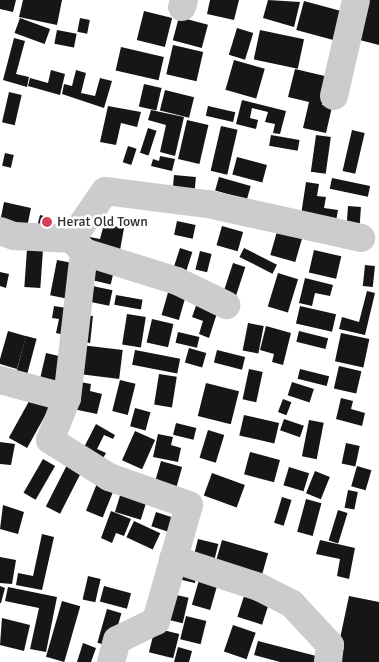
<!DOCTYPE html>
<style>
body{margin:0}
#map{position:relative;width:379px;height:662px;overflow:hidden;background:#fff;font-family:Signika,sans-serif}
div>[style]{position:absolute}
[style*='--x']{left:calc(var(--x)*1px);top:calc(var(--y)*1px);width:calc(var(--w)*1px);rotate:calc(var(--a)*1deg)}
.building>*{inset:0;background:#161616;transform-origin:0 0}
.minor>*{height:28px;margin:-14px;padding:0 14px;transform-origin:14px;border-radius:14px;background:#ccc}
.dots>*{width:14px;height:14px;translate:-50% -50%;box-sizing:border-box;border:2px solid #fff;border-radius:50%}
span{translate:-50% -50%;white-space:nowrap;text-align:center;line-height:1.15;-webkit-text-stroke:5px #fff;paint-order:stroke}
.poi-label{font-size:14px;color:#2f2f2f}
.left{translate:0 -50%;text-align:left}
</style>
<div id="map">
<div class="building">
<div style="clip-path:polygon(0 0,16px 0,13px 12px,0 9px)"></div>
<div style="clip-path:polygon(23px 0,62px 0,57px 25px,19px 17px)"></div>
<div style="clip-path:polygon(210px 0,239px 0,234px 20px,207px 14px)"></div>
<div style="clip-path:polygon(268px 0,300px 2px,294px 27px,263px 18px)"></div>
<div style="clip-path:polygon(363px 0,379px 0,379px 45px,352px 38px)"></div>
<div style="left:304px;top:1px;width:47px;height:30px;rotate:15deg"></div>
<div style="left:144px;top:11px;width:29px;height:30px;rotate:14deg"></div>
<div style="left:179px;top:17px;width:30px;height:24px;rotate:15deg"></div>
<div style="left:20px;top:18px;width:32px;height:16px;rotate:20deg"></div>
<div style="left:80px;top:18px;width:10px;height:14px;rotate:11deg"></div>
<div style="left:237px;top:28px;width:17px;height:28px;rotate:17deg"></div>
<div style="left:57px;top:30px;width:20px;height:14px;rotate:11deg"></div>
<div style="left:260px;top:30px;width:45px;height:30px;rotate:12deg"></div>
<div style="clip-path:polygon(14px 38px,25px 41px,16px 74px,29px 77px,27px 87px,3px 80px)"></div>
<div style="left:173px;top:45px;width:31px;height:30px;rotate:13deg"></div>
<div style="left:121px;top:47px;width:44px;height:24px;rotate:13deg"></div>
<div style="left:234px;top:60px;width:32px;height:31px;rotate:16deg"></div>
<div style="clip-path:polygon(295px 69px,329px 77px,322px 105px,332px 107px,326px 133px,303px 128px,309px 102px,288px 97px)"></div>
<div style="clip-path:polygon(51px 70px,65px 74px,60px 95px,28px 86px,30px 78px,48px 83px)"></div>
<div style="clip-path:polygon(76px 70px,86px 73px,81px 93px,95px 96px,100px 78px,112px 81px,104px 108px,62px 94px,64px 84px,72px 86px)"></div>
<div style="left:144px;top:84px;width:18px;height:23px;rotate:13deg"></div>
<div style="left:165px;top:90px;width:30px;height:21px;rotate:14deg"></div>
<div style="left:9px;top:92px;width:13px;height:31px;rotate:13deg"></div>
<div style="clip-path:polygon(242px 100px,286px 111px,280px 134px,273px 133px,275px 124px,265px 122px,268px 112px,252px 108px,250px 118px,258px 120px,256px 129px,236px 124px)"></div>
<div style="clip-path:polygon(108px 106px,141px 112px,137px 127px,121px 123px,116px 145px,100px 142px)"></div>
<div style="left:208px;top:106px;width:28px;height:10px;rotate:13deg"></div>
<div style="clip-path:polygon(151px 110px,184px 117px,175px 156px,160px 152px,166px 125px,148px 120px)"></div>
<div style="left:187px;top:120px;width:22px;height:40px;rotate:13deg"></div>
<div style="left:221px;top:126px;width:17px;height:46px;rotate:13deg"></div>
<div style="left:148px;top:128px;width:9px;height:26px;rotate:18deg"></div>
<div style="left:352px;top:130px;width:13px;height:42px;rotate:13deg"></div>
<div style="left:271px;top:135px;width:29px;height:11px;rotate:10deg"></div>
<div style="left:316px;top:135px;width:15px;height:37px;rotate:8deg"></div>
<div style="left:128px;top:146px;width:9px;height:17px;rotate:18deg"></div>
<div style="left:5px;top:153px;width:9px;height:13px;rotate:13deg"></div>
<div style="clip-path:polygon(160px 156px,175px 159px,172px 171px,151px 166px,153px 159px,159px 161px)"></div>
<div style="left:237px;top:157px;width:31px;height:18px;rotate:15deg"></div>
<div style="left:174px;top:175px;width:22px;height:12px;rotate:5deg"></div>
<div style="left:219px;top:177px;width:33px;height:14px;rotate:16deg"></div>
<div style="left:332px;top:178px;width:39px;height:11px;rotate:12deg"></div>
<div style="clip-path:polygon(306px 182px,319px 184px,317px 196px,326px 197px,324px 208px,338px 210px,336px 221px,301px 215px)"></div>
<div style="clip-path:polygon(4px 202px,31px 208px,26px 232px,0 222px)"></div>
<div style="left:348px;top:206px;width:13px;height:17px;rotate:4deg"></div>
<div style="left:40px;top:215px;width:12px;height:16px;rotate:14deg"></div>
<div style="left:177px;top:221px;width:19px;height:14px;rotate:12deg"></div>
<div style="clip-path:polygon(104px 224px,124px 228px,119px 256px,85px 236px,100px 239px)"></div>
<div style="left:222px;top:226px;width:22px;height:20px;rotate:16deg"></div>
<div style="left:278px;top:228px;width:26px;height:28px;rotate:16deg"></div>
<div style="left:180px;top:248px;width:13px;height:27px;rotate:18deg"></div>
<div style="left:244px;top:248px;width:37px;height:10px;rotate:27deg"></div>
<div style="left:27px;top:249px;width:16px;height:38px;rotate:4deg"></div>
<div style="left:314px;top:250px;width:28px;height:23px;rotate:13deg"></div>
<div style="left:200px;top:251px;width:12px;height:19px;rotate:14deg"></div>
<div style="left:57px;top:260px;width:20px;height:36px;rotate:11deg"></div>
<div style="left:89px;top:263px;width:26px;height:16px;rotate:13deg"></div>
<div style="left:233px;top:263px;width:13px;height:34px;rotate:18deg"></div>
<div style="left:365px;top:265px;width:10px;height:21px;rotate:6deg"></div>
<div style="clip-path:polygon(0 272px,9px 274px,6px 288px,0 286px)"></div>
<div style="left:278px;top:273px;width:21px;height:35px;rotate:17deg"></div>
<div style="clip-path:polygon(305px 278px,333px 285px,330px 296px,315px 293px,312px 306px,299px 303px)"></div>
<div style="left:88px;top:285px;width:25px;height:16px;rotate:12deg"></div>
<div style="left:169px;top:289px;width:18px;height:27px;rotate:16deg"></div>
<div style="clip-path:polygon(367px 291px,375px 293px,365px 335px,339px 329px,342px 317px,359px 322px)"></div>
<div style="left:116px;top:295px;width:27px;height:10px;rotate:10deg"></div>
<div style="clip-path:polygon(197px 303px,218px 310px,209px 338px,199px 334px,203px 321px,192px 317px)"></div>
<div style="clip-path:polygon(54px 306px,73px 309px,69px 336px,56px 333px,59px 319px,52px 318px)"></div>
<div style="left:300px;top:306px;width:37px;height:18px;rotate:13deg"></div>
<div style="left:127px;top:314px;width:19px;height:31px;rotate:9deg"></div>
<div style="left:83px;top:315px;width:10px;height:27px;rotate:6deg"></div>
<div style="left:152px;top:319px;width:22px;height:24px;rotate:13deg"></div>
<div style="left:248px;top:323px;width:16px;height:28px;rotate:11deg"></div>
<div style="clip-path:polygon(266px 326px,291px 333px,283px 365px,272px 362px,274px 354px,260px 350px)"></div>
<div style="left:8px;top:331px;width:19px;height:34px;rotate:16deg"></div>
<div style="left:299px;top:331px;width:30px;height:11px;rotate:14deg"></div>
<div style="left:178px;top:332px;width:22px;height:11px;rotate:13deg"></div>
<div style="left:341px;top:333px;width:29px;height:29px;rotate:12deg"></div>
<div style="left:26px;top:336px;width:11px;height:48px;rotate:15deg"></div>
<div style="left:81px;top:345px;width:42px;height:29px;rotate:7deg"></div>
<div style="left:189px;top:348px;width:18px;height:15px;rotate:16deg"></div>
<div style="left:135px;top:350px;width:46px;height:15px;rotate:11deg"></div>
<div style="left:217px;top:350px;width:29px;height:13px;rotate:14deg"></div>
<div style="left:46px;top:353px;width:22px;height:36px;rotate:13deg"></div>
<div style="left:339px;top:366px;width:23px;height:23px;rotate:13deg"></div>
<div style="left:249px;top:369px;width:14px;height:31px;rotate:12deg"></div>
<div style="left:300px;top:369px;width:30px;height:10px;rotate:14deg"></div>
<div style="left:159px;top:374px;width:18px;height:31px;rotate:9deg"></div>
<div style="left:120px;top:380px;width:16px;height:32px;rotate:14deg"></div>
<div style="clip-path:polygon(80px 382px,91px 384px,90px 391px,102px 394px,97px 414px,73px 409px)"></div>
<div style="left:292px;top:382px;width:23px;height:14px;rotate:18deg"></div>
<div style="left:206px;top:383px;width:34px;height:34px;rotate:14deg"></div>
<div style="left:33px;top:394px;width:21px;height:50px;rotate:29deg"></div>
<div style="clip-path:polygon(341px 398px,353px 401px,351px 409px,365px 413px,362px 426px,336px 419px)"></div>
<div style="left:283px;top:399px;width:9px;height:14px;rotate:21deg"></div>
<div style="left:135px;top:408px;width:16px;height:19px;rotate:15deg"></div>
<div style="left:244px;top:415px;width:36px;height:21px;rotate:13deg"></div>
<div style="left:284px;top:419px;width:21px;height:12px;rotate:19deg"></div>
<div style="left:309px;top:420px;width:15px;height:37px;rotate:11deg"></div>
<div style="left:176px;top:423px;width:21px;height:12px;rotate:14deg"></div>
<div style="clip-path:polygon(96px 424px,115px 435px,113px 439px,104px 435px,97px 449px,106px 453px,99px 465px,80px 455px)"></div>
<div style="left:208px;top:430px;width:17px;height:29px;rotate:17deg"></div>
<div style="left:135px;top:431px;width:22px;height:32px;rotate:24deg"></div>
<div style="clip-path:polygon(158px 434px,173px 437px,171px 445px,181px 448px,178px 462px,153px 457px)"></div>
<div style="clip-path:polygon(0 442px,15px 444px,11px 465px,0 464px)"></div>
<div style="left:346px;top:443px;width:14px;height:21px;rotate:12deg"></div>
<div style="left:250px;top:452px;width:31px;height:23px;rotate:15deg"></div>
<div style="left:43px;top:459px;width:14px;height:39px;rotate:30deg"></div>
<div style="left:69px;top:461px;width:16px;height:51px;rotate:27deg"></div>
<div style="left:161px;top:461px;width:22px;height:30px;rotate:16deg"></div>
<div style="left:357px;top:466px;width:15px;height:21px;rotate:16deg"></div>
<div style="left:289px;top:467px;width:21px;height:19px;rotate:17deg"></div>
<div style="left:315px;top:471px;width:16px;height:24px;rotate:22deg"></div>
<div style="left:212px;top:473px;width:35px;height:24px;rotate:20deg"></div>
<div style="left:98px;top:481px;width:18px;height:32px;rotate:22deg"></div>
<div style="left:122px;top:489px;width:27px;height:24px;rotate:17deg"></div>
<div style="left:348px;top:490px;width:10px;height:18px;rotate:11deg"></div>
<div style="left:282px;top:497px;width:10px;height:27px;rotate:17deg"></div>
<div style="left:306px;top:499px;width:16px;height:34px;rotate:15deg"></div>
<div style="clip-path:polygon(3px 505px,24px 512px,18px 534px,0 529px)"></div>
<div style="left:338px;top:510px;width:10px;height:32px;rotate:17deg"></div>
<div style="clip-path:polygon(111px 511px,131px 519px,124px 536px,116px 533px,112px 543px,101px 538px)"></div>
<div style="left:156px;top:512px;width:20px;height:15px;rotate:18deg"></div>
<div style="left:134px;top:521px;width:29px;height:18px;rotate:25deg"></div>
<div style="clip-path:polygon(42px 534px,54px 537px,42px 590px,16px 585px,18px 573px,33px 576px)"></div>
<div style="left:198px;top:539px;width:21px;height:23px;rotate:14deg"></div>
<div style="left:222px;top:540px;width:48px;height:28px;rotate:16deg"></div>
<div style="clip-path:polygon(320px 540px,355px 548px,349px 579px,337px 576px,340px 559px,316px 554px)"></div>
<div style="clip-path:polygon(0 557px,16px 560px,12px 584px,0 583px)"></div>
<div style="clip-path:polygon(198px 569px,195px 583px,178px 579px)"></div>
<div style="left:201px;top:573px;width:19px;height:33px;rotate:16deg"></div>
<div style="left:88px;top:576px;width:13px;height:24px;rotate:13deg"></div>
<div style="clip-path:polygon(0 586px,5px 588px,1px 603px,0 603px)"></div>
<div style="left:104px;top:586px;width:28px;height:16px;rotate:15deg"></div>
<div style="clip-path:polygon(8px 587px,57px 597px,46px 652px,30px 649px,39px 608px,5px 601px)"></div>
<div style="left:246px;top:590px;width:26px;height:28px;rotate:18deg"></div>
<div style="left:172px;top:594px;width:17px;height:26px;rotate:13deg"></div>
<div style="clip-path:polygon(349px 596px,379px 602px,379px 662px,335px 662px)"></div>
<div style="left:62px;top:601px;width:19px;height:58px;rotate:16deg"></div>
<div style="left:107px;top:609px;width:15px;height:35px;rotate:16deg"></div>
<div style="left:186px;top:616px;width:21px;height:24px;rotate:14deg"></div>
<div style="clip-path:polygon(2px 618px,30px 625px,24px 651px,0 645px)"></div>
<div style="left:233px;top:625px;width:24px;height:28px;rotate:19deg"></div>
<div style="left:155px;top:628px;width:25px;height:25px;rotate:14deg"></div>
<div style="clip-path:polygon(258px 641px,324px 658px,323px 662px,280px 662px,254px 655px)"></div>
<div style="clip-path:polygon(83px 643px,96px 648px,91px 662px,77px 662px)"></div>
<div style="clip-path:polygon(178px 647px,192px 651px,189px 662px,174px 662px)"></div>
</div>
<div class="minor">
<div style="--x:182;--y:7;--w:7;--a:-74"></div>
<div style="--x:334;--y:96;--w:98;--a:-77.1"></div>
<div style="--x:0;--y:231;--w:15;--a:20"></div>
<div style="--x:14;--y:236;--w:58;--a:3"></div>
<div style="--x:72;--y:239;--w:18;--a:47"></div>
<div style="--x:84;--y:252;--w:97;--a:17.3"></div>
<div style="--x:177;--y:281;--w:55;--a:26.1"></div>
<div style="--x:72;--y:239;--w:58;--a:-55.5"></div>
<div style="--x:105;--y:191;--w:104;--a:7.2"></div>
<div style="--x:208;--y:204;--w:157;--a:12.5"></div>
<div style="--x:84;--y:252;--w:147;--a:96.6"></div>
<div style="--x:67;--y:398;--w:45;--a:112"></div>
<div style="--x:50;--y:440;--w:70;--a:32.1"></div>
<div style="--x:109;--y:477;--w:85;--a:19.3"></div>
<div style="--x:189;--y:505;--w:121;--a:105.9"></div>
<div style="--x:156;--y:621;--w:43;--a:154"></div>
<div style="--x:117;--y:640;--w:23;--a:105"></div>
<div style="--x:0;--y:380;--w:69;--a:15"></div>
<div style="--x:173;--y:559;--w:90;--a:18"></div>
<div style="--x:259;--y:587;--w:37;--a:27"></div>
<div style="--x:292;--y:604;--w:56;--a:47.2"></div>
<div style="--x:330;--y:645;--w:17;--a:97"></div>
</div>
<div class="dots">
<div style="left:47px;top:222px;background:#d93f58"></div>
</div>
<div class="poi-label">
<span class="left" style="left:57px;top:222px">Herat Old Town</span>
</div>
</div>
